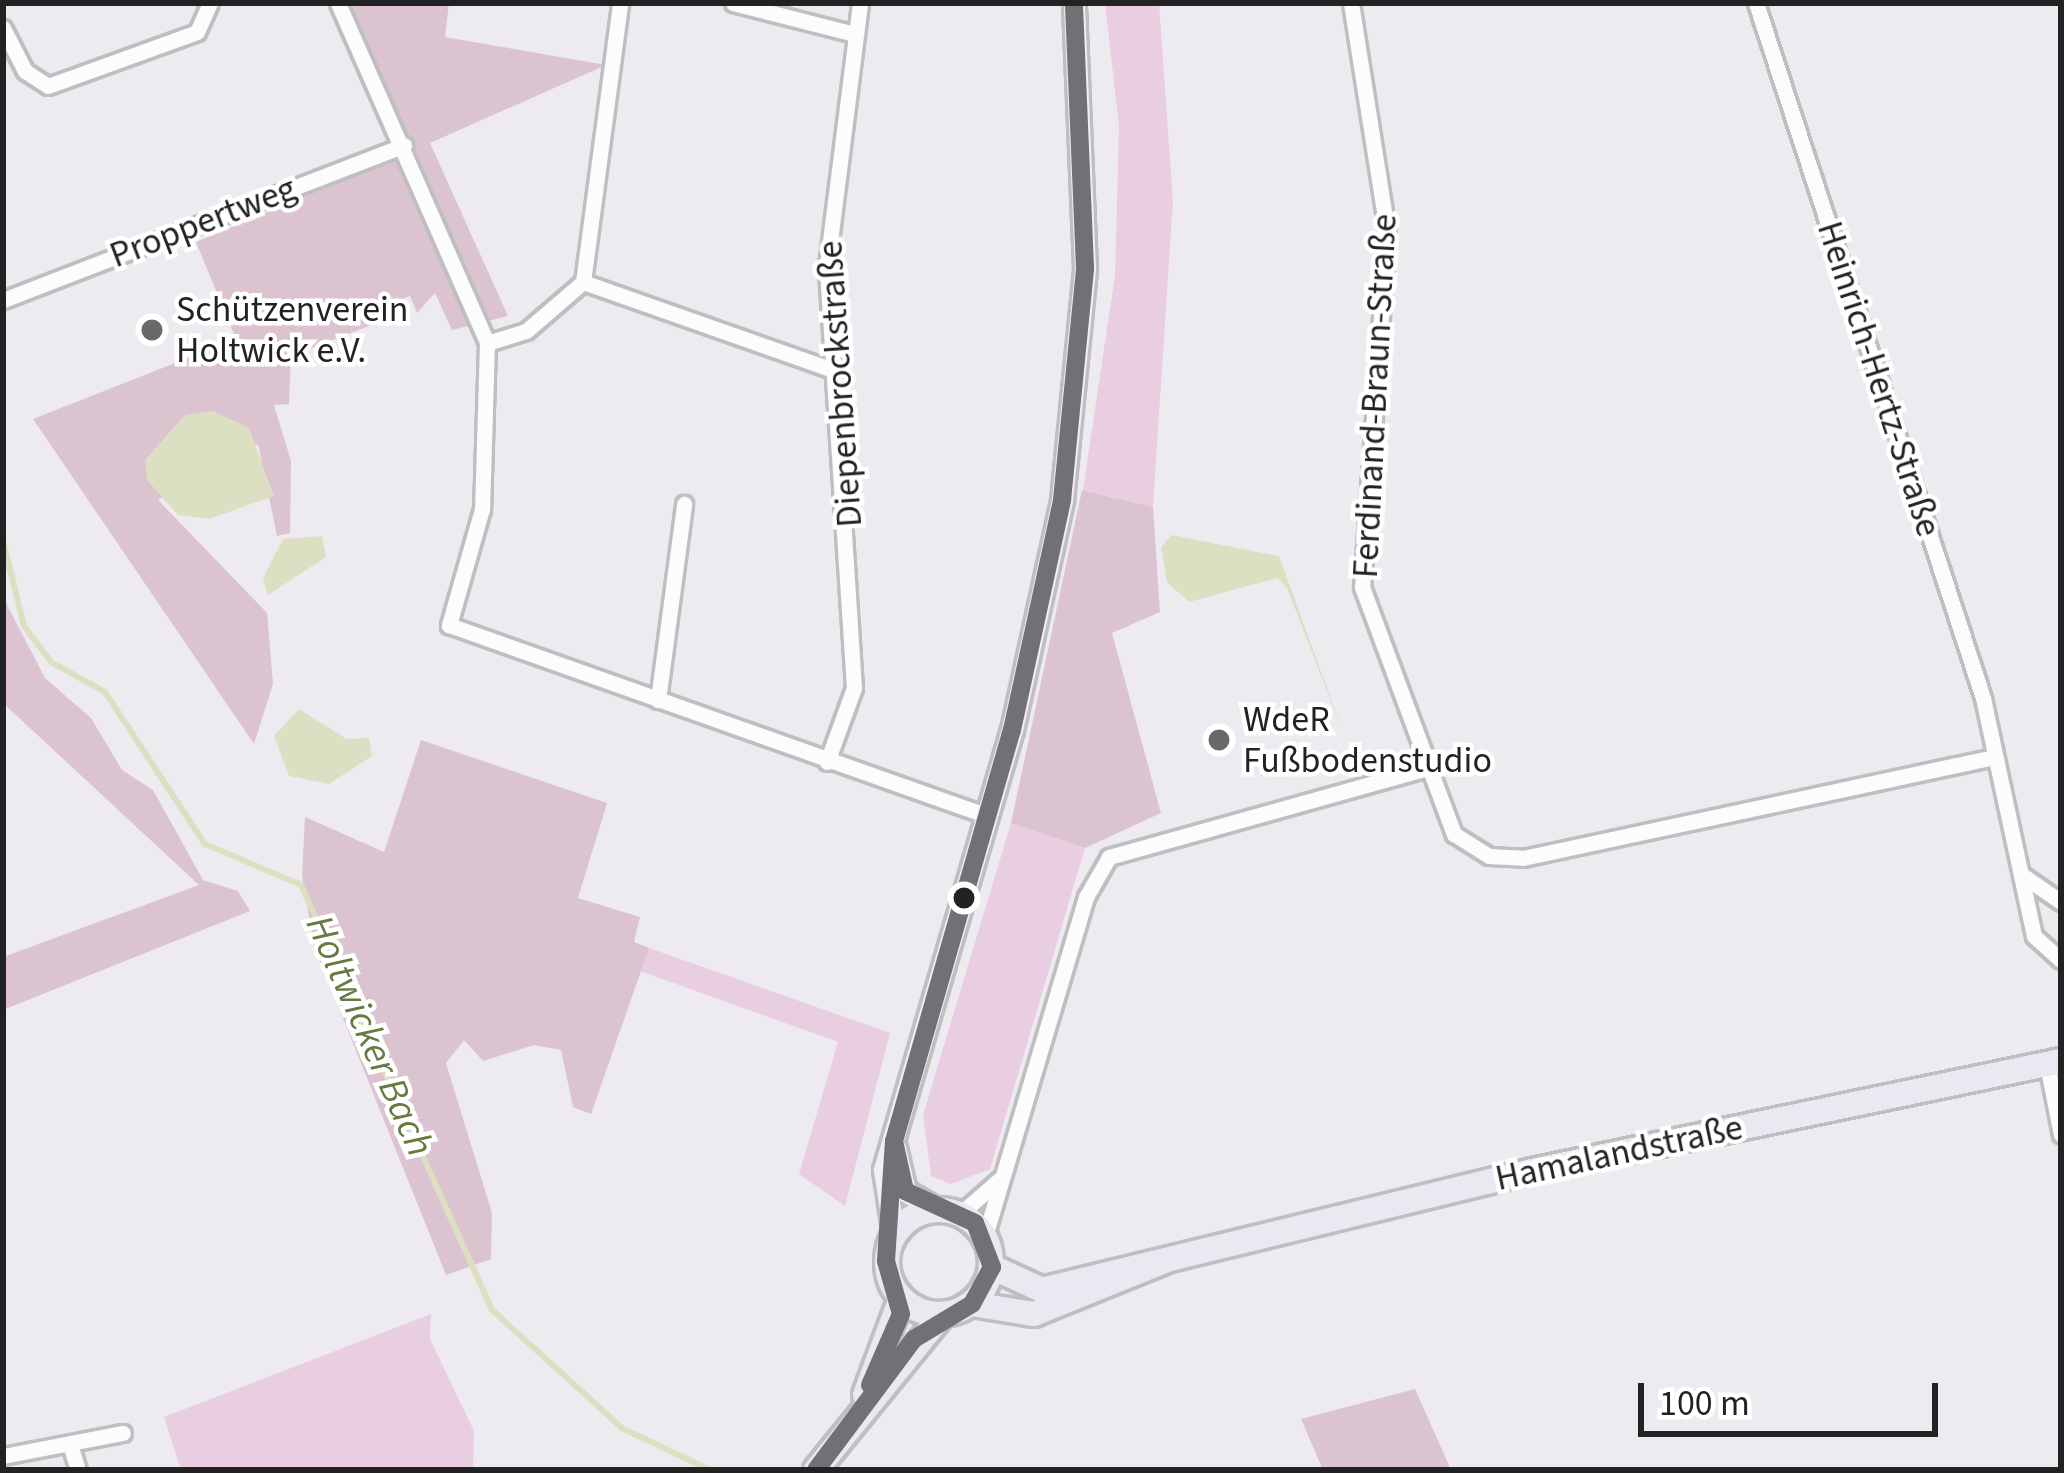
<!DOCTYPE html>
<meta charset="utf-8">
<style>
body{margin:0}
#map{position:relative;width:2064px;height:1473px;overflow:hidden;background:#eeebf0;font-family:"Source Sans 3",sans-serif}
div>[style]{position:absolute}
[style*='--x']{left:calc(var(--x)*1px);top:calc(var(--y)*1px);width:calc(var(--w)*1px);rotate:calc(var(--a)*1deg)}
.grass>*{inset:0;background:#e9cee1}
.forest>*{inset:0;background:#dbc3d0}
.water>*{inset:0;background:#dddfc2}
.stream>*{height:6px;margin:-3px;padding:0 3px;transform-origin:3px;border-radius:3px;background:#dddfc2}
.roads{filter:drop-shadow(3px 0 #bfbec0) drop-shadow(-3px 0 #bfbec0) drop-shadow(0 3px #bfbec0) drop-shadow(0 -3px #bfbec0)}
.minor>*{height:15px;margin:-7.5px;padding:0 7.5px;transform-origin:7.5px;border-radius:7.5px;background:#fcfcfd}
.secondary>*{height:21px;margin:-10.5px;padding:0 10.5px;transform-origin:10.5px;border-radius:10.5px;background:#f3eef4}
.primary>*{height:24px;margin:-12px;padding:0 12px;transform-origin:12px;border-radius:12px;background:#ece8f2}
.primary>.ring{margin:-12px;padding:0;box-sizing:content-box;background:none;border:24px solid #ece8f2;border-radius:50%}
.bus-1>*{height:18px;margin:-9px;padding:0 9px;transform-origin:9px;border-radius:9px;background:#707075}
.dots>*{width:33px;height:33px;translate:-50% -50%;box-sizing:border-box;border:6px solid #fff;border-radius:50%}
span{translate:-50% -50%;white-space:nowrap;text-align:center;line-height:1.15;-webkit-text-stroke:9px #fff;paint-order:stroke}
.street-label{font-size:36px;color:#222}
.poi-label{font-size:36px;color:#222}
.left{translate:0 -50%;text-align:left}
.water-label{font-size:39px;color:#667b42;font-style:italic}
.frame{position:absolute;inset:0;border:6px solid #222;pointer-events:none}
.scale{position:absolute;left:1638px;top:1383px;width:300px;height:54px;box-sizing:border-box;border:6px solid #222;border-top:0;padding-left:15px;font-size:36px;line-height:42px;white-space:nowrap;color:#222;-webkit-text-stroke:9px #fff;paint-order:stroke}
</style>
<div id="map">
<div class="grass">
<div style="clip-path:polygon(1105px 3px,1159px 3px,1173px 201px,1153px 507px,1083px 490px,1115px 275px,1119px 126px)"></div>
<div style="clip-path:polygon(1011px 823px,1085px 848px,990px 1169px,951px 1184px,931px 1176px,923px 1115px)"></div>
<div style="clip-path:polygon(649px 948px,890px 1033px,845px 1206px,799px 1174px,838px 1042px,640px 971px)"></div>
<div style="clip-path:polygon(431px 1314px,430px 1339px,474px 1431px,473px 1470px,181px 1470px,164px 1417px)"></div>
</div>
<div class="forest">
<div style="clip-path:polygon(328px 3px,449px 3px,445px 37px,606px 65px,430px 143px,508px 316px,452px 330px,435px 293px,417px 313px,410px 296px,383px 306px,387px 319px,291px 356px,289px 404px,274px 405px,291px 461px,290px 533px,277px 536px,258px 444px,158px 500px,267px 613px,273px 684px,254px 744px,33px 419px,236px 339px,196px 242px,399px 157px)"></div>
<div style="clip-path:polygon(1082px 490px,1153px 507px,1160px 612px,1112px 633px,1161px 813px,1085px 848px,1011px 823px)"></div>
<div style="clip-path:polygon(3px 597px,45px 678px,91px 718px,122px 770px,153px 790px,203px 880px,238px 891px,250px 911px,3px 1010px,3px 957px,199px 885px,3px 703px)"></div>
<div style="clip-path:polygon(421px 740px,607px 803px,578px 898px,640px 917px,634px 942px,649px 948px,591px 1114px,573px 1107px,561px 1050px,534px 1045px,483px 1061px,464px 1040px,446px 1063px,492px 1213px,491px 1259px,446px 1275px,314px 946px,302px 875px,305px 817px,384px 852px)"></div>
<div style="clip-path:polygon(1415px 1389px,1451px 1470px,1323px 1470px,1301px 1419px)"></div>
</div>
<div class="water">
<div style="clip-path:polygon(213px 411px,249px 428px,274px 496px,209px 519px,178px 515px,147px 480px,145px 460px,185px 415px)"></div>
<div style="clip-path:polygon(1171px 535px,1279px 556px,1344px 735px,1287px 588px,1278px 578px,1189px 602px,1167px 582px,1161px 548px)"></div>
<div style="clip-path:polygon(322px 536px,326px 557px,268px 595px,263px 578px,283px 539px)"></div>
<div style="clip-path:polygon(299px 709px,347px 739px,369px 738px,372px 756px,329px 784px,289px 776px,274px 736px)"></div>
</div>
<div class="stream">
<div style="--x:3;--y:541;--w:88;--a:76.1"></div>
<div style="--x:24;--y:626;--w:45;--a:53.1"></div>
<div style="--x:51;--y:662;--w:62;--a:29.1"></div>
<div style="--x:105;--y:692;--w:182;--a:56.7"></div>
<div style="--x:205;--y:844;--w:104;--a:23.1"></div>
<div style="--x:301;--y:885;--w:466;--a:65.8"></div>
<div style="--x:492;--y:1310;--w:176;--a:42.2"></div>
<div style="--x:622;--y:1428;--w:98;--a:25.5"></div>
</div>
<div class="roads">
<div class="minor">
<div style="--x:338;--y:3;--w:371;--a:66.3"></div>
<div style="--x:487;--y:343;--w:166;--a:91.7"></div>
<div style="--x:482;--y:509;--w:121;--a:105.9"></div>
<div style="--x:449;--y:625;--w:572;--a:19.51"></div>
<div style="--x:733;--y:3;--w:126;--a:14.3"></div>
<div style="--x:1351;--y:3;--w:231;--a:81"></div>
<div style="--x:1387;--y:231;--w:357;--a:94"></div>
<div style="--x:1362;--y:587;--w:264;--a:69.6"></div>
<div style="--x:1454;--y:834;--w:41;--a:32.2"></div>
<div style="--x:1489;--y:856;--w:34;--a:3"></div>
<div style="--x:1523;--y:858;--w:483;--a:-12.1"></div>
<div style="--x:1756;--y:3;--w:731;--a:71.91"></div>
<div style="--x:1983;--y:698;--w:243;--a:77.9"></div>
<div style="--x:2034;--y:936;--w:36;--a:42"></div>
<div style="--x:3;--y:28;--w:48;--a:62.9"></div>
<div style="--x:25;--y:71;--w:27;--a:33"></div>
<div style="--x:48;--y:86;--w:158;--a:-19.9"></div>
<div style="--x:197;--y:32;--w:32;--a:-66"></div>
<div style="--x:583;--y:282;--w:268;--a:19.4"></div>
<div style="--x:3;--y:300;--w:430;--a:-21.1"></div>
<div style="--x:487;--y:343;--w:41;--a:-17.1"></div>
<div style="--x:526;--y:331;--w:75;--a:-40.7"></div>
<div style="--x:583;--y:282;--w:281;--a:-82.4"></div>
<div style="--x:658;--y:700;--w:198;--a:-82.4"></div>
<div style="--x:827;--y:762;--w:79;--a:-70"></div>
<div style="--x:854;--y:688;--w:424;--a:-93.7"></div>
<div style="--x:827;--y:265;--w:264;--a:-82.8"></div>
<div style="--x:2022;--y:875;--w:47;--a:34.7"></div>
<div style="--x:2047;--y:1064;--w:72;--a:78.8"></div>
<div style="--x:960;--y:1214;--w:53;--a:-41.2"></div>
<div style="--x:985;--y:1236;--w:354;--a:-73.4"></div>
<div style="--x:1086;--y:897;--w:46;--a:-60.1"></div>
<div style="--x:1109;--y:857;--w:327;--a:-15.6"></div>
<div style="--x:70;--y:1444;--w:27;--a:73"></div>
<div style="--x:3;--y:1456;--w:122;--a:-10.9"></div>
</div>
<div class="secondary">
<div style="--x:895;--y:1148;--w:44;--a:76.9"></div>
<div style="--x:905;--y:1191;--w:36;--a:30"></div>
<div style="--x:894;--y:1235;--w:66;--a:-98.7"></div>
<div style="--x:884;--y:1170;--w:458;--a:-73.8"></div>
<div style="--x:1012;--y:730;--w:235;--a:-77.7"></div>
<div style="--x:1062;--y:500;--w:233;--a:-84.3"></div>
<div style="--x:1085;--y:268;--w:265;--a:-92.4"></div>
</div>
<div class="primary">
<div class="ring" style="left:887px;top:1210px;width:80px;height:80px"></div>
<div style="--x:992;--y:1267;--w:55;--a:24.7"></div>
<div style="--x:1042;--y:1290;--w:504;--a:-13.65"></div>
<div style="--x:1532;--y:1171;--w:540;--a:-11.75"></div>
<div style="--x:972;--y:1304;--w:63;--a:9.2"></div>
<div style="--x:1034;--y:1314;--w:144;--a:-22.1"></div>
<div style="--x:865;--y:1395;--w:103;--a:-69.6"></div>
<div style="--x:816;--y:1470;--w:200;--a:-50.9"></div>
</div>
</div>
<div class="bus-1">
<div style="--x:870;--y:1385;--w:77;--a:-66.4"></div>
<div style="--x:901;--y:1314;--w:55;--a:-105.8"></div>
<div style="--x:886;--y:1261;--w:120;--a:-86.2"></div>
<div style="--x:816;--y:1470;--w:164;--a:-53.2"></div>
<div style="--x:914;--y:1339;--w:68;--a:-31.1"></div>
<div style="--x:972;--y:1304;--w:42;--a:-61.6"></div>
<div style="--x:992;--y:1267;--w:47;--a:-111.1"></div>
<div style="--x:975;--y:1223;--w:77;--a:-155.4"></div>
<div style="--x:905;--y:1191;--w:51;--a:-102.4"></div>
<div style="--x:894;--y:1141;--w:428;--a:-74"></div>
<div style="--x:1012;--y:730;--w:235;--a:-77.7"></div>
<div style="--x:1062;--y:500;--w:233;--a:-84.3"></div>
<div style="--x:1085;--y:268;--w:265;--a:-92.4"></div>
</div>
<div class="dots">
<div style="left:152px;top:330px;background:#69686a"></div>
<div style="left:1219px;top:740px;background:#69686a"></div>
<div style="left:964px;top:898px;background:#222"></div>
</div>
<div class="street-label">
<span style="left:203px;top:222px;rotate:-21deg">Proppertweg</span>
<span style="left:1879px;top:379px;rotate:72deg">Heinrich-Hertz-Straße</span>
<span style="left:840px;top:384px;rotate:-94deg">Diepenbrockstraße</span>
<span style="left:1375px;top:396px;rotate:-87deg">Ferdinand-Braun-Straße</span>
<span style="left:1619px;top:1153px;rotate:-12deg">Hamalandstraße</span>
</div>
<div class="poi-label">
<span class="left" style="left:176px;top:330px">Schützenverein<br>Holtwick e.V.</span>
<span class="left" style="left:1243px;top:740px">WdeR<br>Fußbodenstudio</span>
</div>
<div class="water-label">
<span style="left:369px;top:1036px;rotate:66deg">Holtwicker Bach</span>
</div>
<div class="frame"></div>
<div class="scale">100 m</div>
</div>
